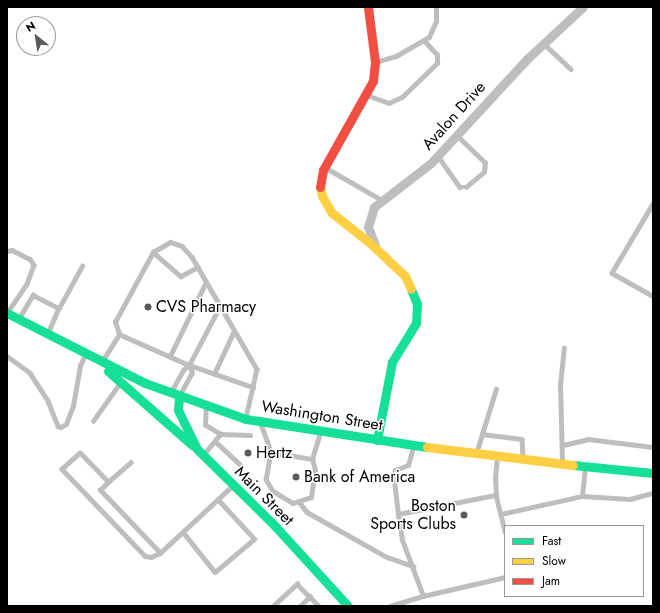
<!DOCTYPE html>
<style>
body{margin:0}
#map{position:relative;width:660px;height:613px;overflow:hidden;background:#fff;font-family:Jost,sans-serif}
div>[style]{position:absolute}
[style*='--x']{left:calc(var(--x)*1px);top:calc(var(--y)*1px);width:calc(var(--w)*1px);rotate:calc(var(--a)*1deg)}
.lane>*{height:4.5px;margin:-2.25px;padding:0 2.25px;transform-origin:2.25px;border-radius:2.25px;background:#bebebe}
.street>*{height:9px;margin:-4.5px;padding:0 4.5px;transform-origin:4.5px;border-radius:4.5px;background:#bebebe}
.fast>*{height:9px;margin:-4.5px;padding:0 4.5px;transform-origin:4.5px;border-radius:4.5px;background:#16e098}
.slow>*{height:9px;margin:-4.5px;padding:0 4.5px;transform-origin:4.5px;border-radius:4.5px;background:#ffcf43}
.jam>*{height:9px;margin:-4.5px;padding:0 4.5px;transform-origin:4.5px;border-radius:4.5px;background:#f24e42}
.dots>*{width:11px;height:11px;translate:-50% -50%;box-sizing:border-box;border:2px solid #fff;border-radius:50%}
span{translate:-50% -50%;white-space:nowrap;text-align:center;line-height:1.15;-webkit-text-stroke:3px #fff;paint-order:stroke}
.street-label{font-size:16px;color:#000}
.poi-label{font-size:16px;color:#000}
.left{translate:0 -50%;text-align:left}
.right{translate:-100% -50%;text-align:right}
.frame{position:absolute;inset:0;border:8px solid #000;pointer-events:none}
.legend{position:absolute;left:504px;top:525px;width:140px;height:72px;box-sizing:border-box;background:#fff;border:1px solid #999;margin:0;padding:5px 7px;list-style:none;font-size:12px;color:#000}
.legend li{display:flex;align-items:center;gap:8px;height:20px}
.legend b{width:20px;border:1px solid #999}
.north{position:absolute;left:16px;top:16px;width:40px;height:40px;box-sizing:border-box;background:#fff;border:1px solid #999;border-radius:50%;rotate:330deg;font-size:11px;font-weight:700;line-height:16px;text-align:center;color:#000}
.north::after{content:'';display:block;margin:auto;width:14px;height:18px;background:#595959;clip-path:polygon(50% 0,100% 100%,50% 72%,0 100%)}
</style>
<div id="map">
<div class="lane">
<div style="--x:543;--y:43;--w:38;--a:43"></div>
<div style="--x:375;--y:62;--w:22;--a:-16"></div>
<div style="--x:396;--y:56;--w:38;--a:-30"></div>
<div style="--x:429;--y:37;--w:17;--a:-66"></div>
<div style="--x:436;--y:21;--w:14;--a:-90"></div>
<div style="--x:367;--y:95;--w:23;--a:20"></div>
<div style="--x:389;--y:103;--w:14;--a:-25"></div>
<div style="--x:402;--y:97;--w:49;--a:-44.2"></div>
<div style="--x:437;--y:63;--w:8;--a:-90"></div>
<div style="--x:437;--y:55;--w:19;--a:-133"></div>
<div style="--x:438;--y:156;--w:38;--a:55"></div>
<div style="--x:460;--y:187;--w:6;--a:0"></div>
<div style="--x:466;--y:187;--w:23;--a:-40"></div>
<div style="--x:484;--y:172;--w:9;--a:-84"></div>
<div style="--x:485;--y:163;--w:40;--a:-136"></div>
<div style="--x:324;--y:170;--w:4;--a:-14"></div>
<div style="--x:328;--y:169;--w:62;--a:29.9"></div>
<div style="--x:653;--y:204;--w:80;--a:120.7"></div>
<div style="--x:612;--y:273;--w:47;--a:29.3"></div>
<div style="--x:7;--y:251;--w:5;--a:-11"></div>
<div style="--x:12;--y:250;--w:20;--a:27"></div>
<div style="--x:30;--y:259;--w:7;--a:56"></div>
<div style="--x:34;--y:265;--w:20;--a:110"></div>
<div style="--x:27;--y:284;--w:32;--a:124"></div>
<div style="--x:153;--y:252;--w:37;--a:41"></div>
<div style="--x:181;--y:276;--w:19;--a:-28"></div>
<div style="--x:59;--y:308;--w:48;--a:-61.3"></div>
<div style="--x:19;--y:318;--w:27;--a:-59"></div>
<div style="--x:33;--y:295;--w:29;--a:27"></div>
<div style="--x:59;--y:308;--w:26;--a:113"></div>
<div style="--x:119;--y:334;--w:77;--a:23.9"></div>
<div style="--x:189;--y:365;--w:68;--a:19"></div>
<div style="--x:253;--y:387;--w:31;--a:103"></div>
<div style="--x:7;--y:356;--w:29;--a:36"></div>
<div style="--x:30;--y:373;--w:33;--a:57"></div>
<div style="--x:48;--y:401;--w:27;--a:68"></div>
<div style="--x:58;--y:426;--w:3;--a:18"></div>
<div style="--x:61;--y:427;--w:6;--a:-31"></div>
<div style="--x:66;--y:424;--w:19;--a:-69"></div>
<div style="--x:73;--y:406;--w:41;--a:-80.1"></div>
<div style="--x:80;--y:366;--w:12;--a:-66"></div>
<div style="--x:170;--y:356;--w:82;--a:-64.1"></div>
<div style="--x:103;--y:360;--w:31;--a:-58"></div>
<div style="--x:119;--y:334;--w:13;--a:-108"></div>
<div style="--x:115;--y:322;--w:80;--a:-61.5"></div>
<div style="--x:153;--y:252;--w:20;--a:-30"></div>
<div style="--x:170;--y:242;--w:13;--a:18"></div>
<div style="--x:182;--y:246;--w:15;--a:48"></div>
<div style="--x:192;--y:257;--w:116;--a:59.9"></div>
<div style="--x:250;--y:357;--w:14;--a:60"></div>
<div style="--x:257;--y:369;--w:18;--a:103"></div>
<div style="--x:214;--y:374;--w:47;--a:-65.1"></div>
<div style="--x:171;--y:392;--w:25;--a:-61"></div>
<div style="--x:183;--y:370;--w:8;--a:-40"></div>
<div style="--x:189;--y:365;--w:67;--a:-62.3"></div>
<div style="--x:179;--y:396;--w:26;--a:-61"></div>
<div style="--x:192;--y:373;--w:9;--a:-111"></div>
<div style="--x:93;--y:421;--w:47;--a:-54.6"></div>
<div style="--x:261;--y:424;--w:30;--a:70"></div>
<div style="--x:271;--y:452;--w:42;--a:9.7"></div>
<div style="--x:312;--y:459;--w:27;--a:-73"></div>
<div style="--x:220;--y:434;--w:30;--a:2"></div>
<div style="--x:482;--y:434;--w:47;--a:-72.7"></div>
<div style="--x:216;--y:442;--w:35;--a:43"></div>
<div style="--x:563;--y:445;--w:26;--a:-13"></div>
<div style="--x:588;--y:439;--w:65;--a:7"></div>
<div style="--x:271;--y:452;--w:27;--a:100"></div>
<div style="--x:266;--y:479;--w:14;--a:60"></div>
<div style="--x:273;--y:491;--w:23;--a:31"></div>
<div style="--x:293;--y:503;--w:19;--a:-18"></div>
<div style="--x:311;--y:497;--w:27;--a:-82"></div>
<div style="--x:315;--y:470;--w:11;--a:-105"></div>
<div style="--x:204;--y:454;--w:26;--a:-51"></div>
<div style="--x:220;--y:434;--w:17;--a:-149"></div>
<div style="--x:205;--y:425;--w:17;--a:-87"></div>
<div style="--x:476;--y:454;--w:21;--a:-73"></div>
<div style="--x:482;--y:434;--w:40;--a:7.1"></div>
<div style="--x:522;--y:439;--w:18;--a:87"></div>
<div style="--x:562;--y:461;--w:76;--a:-91.5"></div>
<div style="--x:560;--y:385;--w:37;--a:-84"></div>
<div style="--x:108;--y:482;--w:30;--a:-41"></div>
<div style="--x:496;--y:495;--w:38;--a:76"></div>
<div style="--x:582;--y:496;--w:48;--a:3.6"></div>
<div style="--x:630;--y:499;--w:24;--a:-15"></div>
<div style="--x:300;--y:503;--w:11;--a:52"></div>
<div style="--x:307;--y:512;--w:92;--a:29.4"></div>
<div style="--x:387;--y:557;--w:28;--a:19"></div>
<div style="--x:398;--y:514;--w:39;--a:-97"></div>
<div style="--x:393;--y:475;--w:5;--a:-68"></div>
<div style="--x:395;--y:470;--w:14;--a:-21"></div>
<div style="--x:408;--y:465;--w:18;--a:-74"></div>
<div style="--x:501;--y:514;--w:83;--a:-12.5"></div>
<div style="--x:582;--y:496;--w:29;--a:-84"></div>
<div style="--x:183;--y:532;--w:51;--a:51.3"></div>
<div style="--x:215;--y:572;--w:51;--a:-40.2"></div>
<div style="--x:254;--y:539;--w:53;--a:-132.7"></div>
<div style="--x:160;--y:553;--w:87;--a:-133.6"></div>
<div style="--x:100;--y:490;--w:11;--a:-45"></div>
<div style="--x:108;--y:482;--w:40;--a:-134"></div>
<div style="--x:80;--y:453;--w:24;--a:138"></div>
<div style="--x:62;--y:469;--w:120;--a:46.3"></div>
<div style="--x:145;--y:556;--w:6;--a:9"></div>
<div style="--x:151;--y:557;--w:10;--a:-24"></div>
<div style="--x:160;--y:553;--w:98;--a:-42.9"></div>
<div style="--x:423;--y:596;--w:84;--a:-13"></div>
<div style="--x:273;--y:606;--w:33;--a:-43"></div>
<div style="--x:297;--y:584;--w:31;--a:45"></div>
<div style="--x:300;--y:606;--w:14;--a:-45"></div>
<div style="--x:390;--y:606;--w:34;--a:-17"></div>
<div style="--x:423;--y:596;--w:60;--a:-110.6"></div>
<div style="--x:402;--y:540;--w:26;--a:-99"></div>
<div style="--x:398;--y:514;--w:100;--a:-11"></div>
<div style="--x:496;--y:495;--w:18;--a:-93"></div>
<div style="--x:495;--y:477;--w:18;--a:-84"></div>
</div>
<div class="street">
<div style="--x:375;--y:245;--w:19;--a:-111"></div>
<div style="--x:368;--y:227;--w:21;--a:-73"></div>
<div style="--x:374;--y:207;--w:72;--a:-37.7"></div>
<div style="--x:431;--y:163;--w:142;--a:-47.3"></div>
<div style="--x:527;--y:59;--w:76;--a:-42.9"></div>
</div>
<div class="fast">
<div style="--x:7;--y:313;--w:155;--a:26.9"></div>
<div style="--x:145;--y:383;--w:107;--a:19.6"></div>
<div style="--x:246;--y:419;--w:183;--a:8.8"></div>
<div style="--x:108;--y:371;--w:113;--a:41.4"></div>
<div style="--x:179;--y:397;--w:13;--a:94"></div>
<div style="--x:178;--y:410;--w:43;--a:64"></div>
<div style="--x:197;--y:449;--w:110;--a:44.6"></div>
<div style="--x:275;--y:526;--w:108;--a:47.6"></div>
<div style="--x:377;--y:440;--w:79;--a:-79.1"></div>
<div style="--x:392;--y:362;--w:46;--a:-58.4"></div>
<div style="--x:416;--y:323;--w:19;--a:-87"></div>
<div style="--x:417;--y:304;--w:16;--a:-112"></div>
<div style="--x:573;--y:465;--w:80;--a:5.7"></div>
</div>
<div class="slow">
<div style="--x:320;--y:187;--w:9;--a:77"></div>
<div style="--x:322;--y:196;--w:20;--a:60"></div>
<div style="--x:332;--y:213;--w:48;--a:38.3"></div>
<div style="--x:370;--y:243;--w:48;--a:43.3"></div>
<div style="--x:405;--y:276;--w:14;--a:65"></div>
<div style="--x:427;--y:447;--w:147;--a:7"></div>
</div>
<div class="jam">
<div style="--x:320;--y:187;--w:17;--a:-80"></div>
<div style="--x:323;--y:170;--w:102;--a:-60.7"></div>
<div style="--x:373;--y:81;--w:19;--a:-84"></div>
<div style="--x:375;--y:62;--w:55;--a:-97.3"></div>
</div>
<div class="dots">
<div style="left:148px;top:307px;background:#595959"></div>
<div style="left:248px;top:453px;background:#595959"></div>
<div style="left:296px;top:477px;background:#595959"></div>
<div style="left:464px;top:515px;background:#595959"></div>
</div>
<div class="street-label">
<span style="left:454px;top:116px;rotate:-48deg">Avalon Drive</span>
<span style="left:322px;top:416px;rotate:9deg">Washington Street</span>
<span style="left:264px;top:496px;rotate:45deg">Main Street</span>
</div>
<div class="poi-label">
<span class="left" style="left:156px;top:307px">CVS Pharmacy</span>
<span class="left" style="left:256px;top:453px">Hertz</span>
<span class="left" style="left:304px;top:477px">Bank of America</span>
<span class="right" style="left:456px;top:515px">Boston<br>Sports Clubs</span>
</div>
<div class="frame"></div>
<ul class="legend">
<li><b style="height:5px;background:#16e098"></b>Fast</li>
<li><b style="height:5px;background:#ffcf43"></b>Slow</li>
<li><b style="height:5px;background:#f24e42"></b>Jam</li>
</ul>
<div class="north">N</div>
</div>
